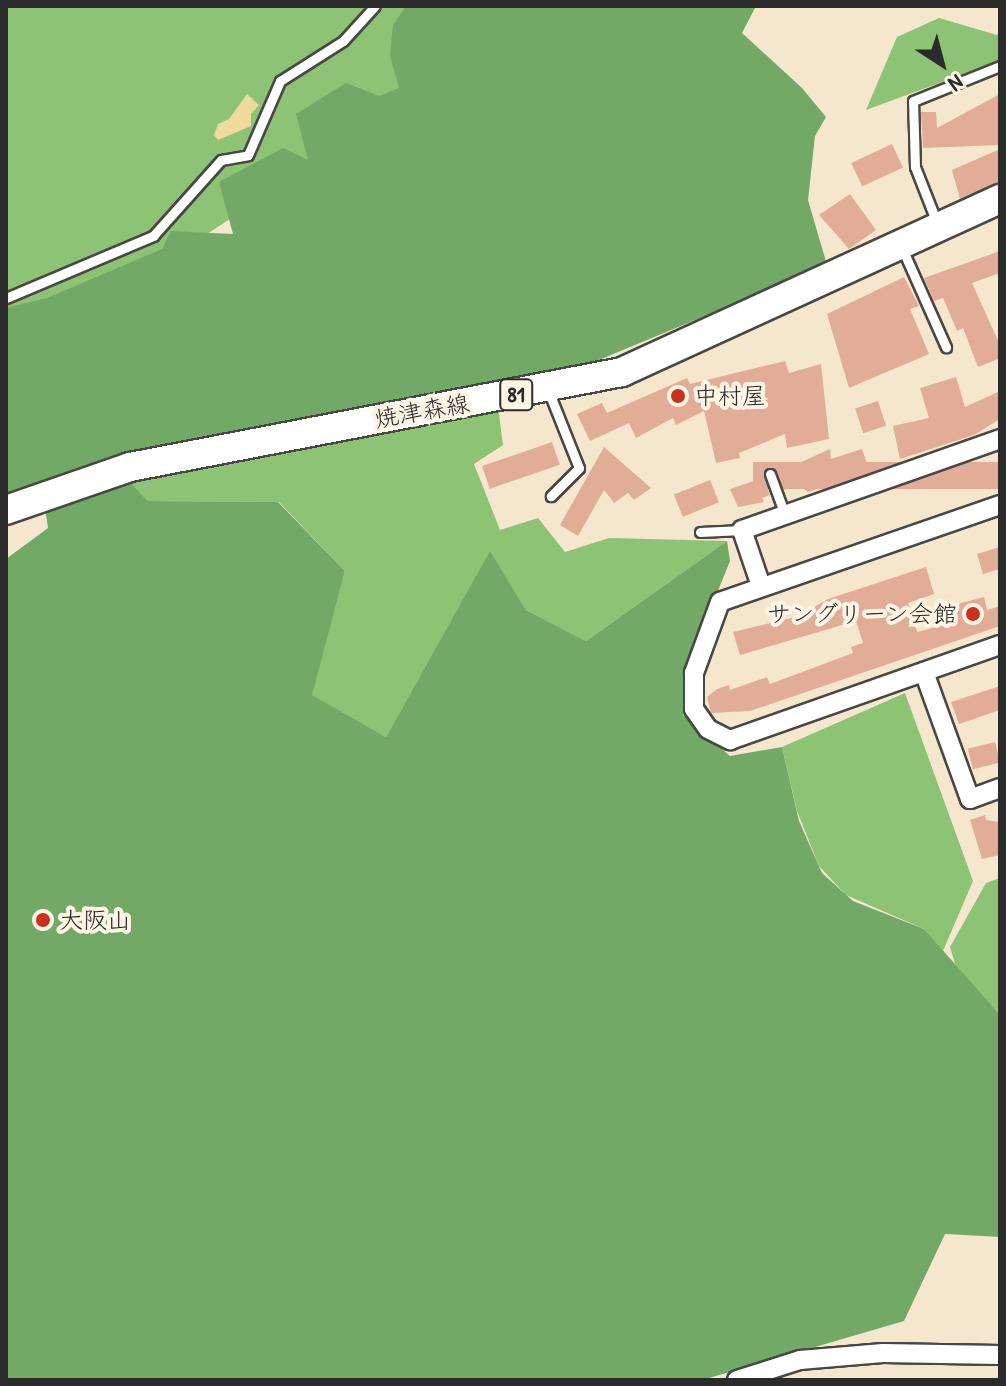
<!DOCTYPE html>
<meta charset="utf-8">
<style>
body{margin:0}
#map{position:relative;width:1006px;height:1386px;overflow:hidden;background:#f5e7cd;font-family:"Patrick Hand","Klee One",sans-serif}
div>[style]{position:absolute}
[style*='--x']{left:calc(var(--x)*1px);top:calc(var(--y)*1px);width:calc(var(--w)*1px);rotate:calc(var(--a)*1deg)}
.green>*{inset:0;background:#8dc375}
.forest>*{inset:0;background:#72a966}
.sand>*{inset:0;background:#eeda9e}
.building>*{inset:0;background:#e2ad97;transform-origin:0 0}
.roads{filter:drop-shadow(2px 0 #494743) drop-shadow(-2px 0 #494743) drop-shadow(0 2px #494743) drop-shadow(0 -2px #494743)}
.lane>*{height:9px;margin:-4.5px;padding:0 4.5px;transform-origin:4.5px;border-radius:4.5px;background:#fff}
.street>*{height:18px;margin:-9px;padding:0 9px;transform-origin:9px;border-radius:9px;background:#fff}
.primary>*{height:28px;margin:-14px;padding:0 14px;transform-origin:14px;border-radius:14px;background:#fff}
.dots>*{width:22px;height:22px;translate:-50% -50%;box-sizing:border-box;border:4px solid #fcf5e5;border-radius:50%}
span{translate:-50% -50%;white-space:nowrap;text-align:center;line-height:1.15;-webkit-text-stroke:8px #fcf5e5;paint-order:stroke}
.shield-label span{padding:2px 6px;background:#fcf5e5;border:2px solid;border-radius:6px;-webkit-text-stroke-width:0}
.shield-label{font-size:22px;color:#2b2b2b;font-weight:700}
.poi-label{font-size:24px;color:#2b2b2b}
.left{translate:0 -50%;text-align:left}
.right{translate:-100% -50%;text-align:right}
.street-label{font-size:24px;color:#2b2b2b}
.frame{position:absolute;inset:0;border:8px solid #2b2b2b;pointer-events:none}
.north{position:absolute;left:902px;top:24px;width:80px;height:80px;-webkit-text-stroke:6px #fcf5e5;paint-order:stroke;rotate:144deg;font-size:22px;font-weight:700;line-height:32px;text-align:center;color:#2b2b2b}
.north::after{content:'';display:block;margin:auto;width:28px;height:36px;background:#2b2b2b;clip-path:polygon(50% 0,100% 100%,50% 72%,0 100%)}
</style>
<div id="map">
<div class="green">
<div style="clip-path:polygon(6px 6px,557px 6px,6px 365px)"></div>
<div style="clip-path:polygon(939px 18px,997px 35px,1000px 30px,999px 61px,866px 110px,897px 37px)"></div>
<div style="clip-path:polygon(498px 406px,503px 445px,474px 464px,500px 530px,538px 518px,565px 552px,609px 538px,727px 541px,586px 641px,526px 610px,490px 552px,386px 737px,311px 695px,345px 571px,279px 502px,148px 501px,122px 474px)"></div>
<div style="clip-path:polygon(905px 693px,973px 881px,943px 951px,924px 929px,846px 895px,819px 866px,797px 811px,782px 747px)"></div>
<div style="clip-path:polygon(1000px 878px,1000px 1015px,956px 967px,950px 947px,986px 883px)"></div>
</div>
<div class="forest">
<div style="clip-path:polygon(406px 6px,756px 6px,742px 33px,802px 88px,826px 117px,815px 136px,808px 200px,827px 265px,563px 375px,123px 475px,148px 501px,278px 502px,345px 571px,312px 695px,386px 737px,490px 551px,526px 610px,586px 641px,727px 541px,730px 561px,690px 660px,683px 715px,730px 756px,782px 747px,799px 821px,822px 873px,853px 901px,924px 929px,1000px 1015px,1000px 1237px,945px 1234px,904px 1321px,702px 1380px,6px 1380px,6px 559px,48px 528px,44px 500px,6px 512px,6px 308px,47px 298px,162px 249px,171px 231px,233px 234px,219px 182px,283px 148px,308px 160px,296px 114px,346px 83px,379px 96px,399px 88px,390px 55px,393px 25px)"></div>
</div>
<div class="sand">
<div style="clip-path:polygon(247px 94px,259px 105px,251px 114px,251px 126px,218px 140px,214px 135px,218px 124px,229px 119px)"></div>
</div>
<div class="building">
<div style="clip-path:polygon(1000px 94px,1000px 145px,923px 148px,921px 112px,936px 112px,937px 128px)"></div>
<div style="left:892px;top:144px;width:26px;height:45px;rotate:65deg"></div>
<div style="clip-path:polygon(1000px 149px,1000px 182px,960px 199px,952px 170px)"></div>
<div style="clip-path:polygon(850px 194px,876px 230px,849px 249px,819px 215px)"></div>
<div style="clip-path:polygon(1000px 251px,1000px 273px,972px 283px,1000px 345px,1000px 358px,978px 367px,963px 328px,957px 331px,943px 298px,934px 301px,924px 278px)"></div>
<div style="clip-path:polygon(904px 277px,919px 306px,910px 309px,929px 354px,849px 388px,827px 314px)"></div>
<div style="clip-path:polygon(785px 361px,789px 373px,821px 364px,829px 439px,787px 448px,785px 434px,739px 453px,740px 458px,716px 463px,704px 411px,676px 425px,673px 418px,636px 438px,629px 423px,590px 441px,577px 414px,602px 403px,607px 413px,687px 378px,690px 384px)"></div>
<div style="clip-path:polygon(956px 377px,965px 407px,1000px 391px,1000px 419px,974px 435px,900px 459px,893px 426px,929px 418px,920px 388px)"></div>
<div style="left:878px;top:401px;width:26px;height:24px;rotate:72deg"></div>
<div style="left:552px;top:442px;width:24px;height:74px;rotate:71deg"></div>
<div style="clip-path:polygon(604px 447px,651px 488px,634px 500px,628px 493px,614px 503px,604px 490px,578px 536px,560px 525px)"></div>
<div style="clip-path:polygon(830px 449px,831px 459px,862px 449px,870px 472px,808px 492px,797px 484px,784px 490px,777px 473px)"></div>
<div style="left:1000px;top:462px;width:27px;height:247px;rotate:90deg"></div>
<div style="clip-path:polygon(763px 478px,770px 495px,762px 498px,764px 502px,738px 507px,730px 489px)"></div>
<div style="left:710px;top:480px;width:24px;height:39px;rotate:68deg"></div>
<div style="clip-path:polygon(1000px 547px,1000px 569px,983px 574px,977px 554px)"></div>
<div style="clip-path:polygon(926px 567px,934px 594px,908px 603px,917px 632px,958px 621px,954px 605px,984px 597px,987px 610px,1000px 606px,1000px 626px,750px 711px,711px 713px,707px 697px,717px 689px,729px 685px,730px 690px,767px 677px,770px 684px,853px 653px,851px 647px,863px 643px,856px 621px,740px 655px,733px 632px,816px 612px,814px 607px,828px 599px)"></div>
<div style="clip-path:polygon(1000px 686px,1000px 710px,959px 724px,951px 702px)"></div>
<div style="left:995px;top:742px;width:21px;height:28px;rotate:76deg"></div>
<div style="clip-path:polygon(985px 815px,986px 820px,1000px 822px,1000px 855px,982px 859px,970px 820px)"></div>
</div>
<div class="roads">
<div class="lane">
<div style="--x:937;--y:223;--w:60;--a:-111.4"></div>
<div style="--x:915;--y:167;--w:66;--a:-91.7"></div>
<div style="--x:913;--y:101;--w:94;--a:-21.9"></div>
<div style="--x:901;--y:246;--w:111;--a:66"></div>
<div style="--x:6;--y:298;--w:160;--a:-22.9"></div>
<div style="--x:153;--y:236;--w:102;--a:-48.2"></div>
<div style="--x:221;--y:160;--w:27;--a:-10"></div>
<div style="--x:248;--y:155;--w:81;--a:-66.6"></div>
<div style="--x:280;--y:81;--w:75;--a:-32.4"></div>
<div style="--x:343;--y:41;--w:47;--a:-47.6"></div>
<div style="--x:548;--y:390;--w:84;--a:68.3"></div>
<div style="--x:579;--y:468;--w:40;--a:135"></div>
<div style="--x:770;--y:474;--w:44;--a:69.9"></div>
<div style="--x:700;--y:532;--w:42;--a:-2.7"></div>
</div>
<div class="street">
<div style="--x:1000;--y:505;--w:296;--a:160.9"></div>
<div style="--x:720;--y:602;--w:76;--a:110.1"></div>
<div style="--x:694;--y:673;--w:36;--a:90"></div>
<div style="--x:694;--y:709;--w:24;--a:55"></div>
<div style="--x:708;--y:729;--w:25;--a:27"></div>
<div style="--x:730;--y:740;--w:286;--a:-19.4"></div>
<div style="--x:761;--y:586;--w:59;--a:-108.7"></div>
<div style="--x:742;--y:530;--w:274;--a:-19.4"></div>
<div style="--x:924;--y:672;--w:135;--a:70.1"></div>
<div style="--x:970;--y:799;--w:32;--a:-20"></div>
<div style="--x:737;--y:1380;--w:66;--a:-17.6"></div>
<div style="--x:800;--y:1360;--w:83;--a:-4.8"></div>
<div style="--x:883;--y:1353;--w:117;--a:1"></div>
</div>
<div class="primary">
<div style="--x:6;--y:510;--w:131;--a:-19.1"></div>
<div style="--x:130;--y:467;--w:501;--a:-10.93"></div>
<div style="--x:622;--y:372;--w:416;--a:-24.6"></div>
</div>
</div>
<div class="dots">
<div style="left:678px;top:396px;background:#c8321e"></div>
<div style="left:973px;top:614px;background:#c8321e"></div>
<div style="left:43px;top:920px;background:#c8321e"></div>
</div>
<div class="shield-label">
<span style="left:516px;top:395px">81</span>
</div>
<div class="poi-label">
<span class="left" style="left:694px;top:396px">中村屋</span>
<span class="right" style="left:957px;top:614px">サングリーン会館</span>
<span class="left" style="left:59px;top:920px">大阪山</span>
</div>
<div class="street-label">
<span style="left:422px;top:411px;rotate:-10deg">焼津森線</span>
</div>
<div class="frame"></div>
<div class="north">N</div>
</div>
